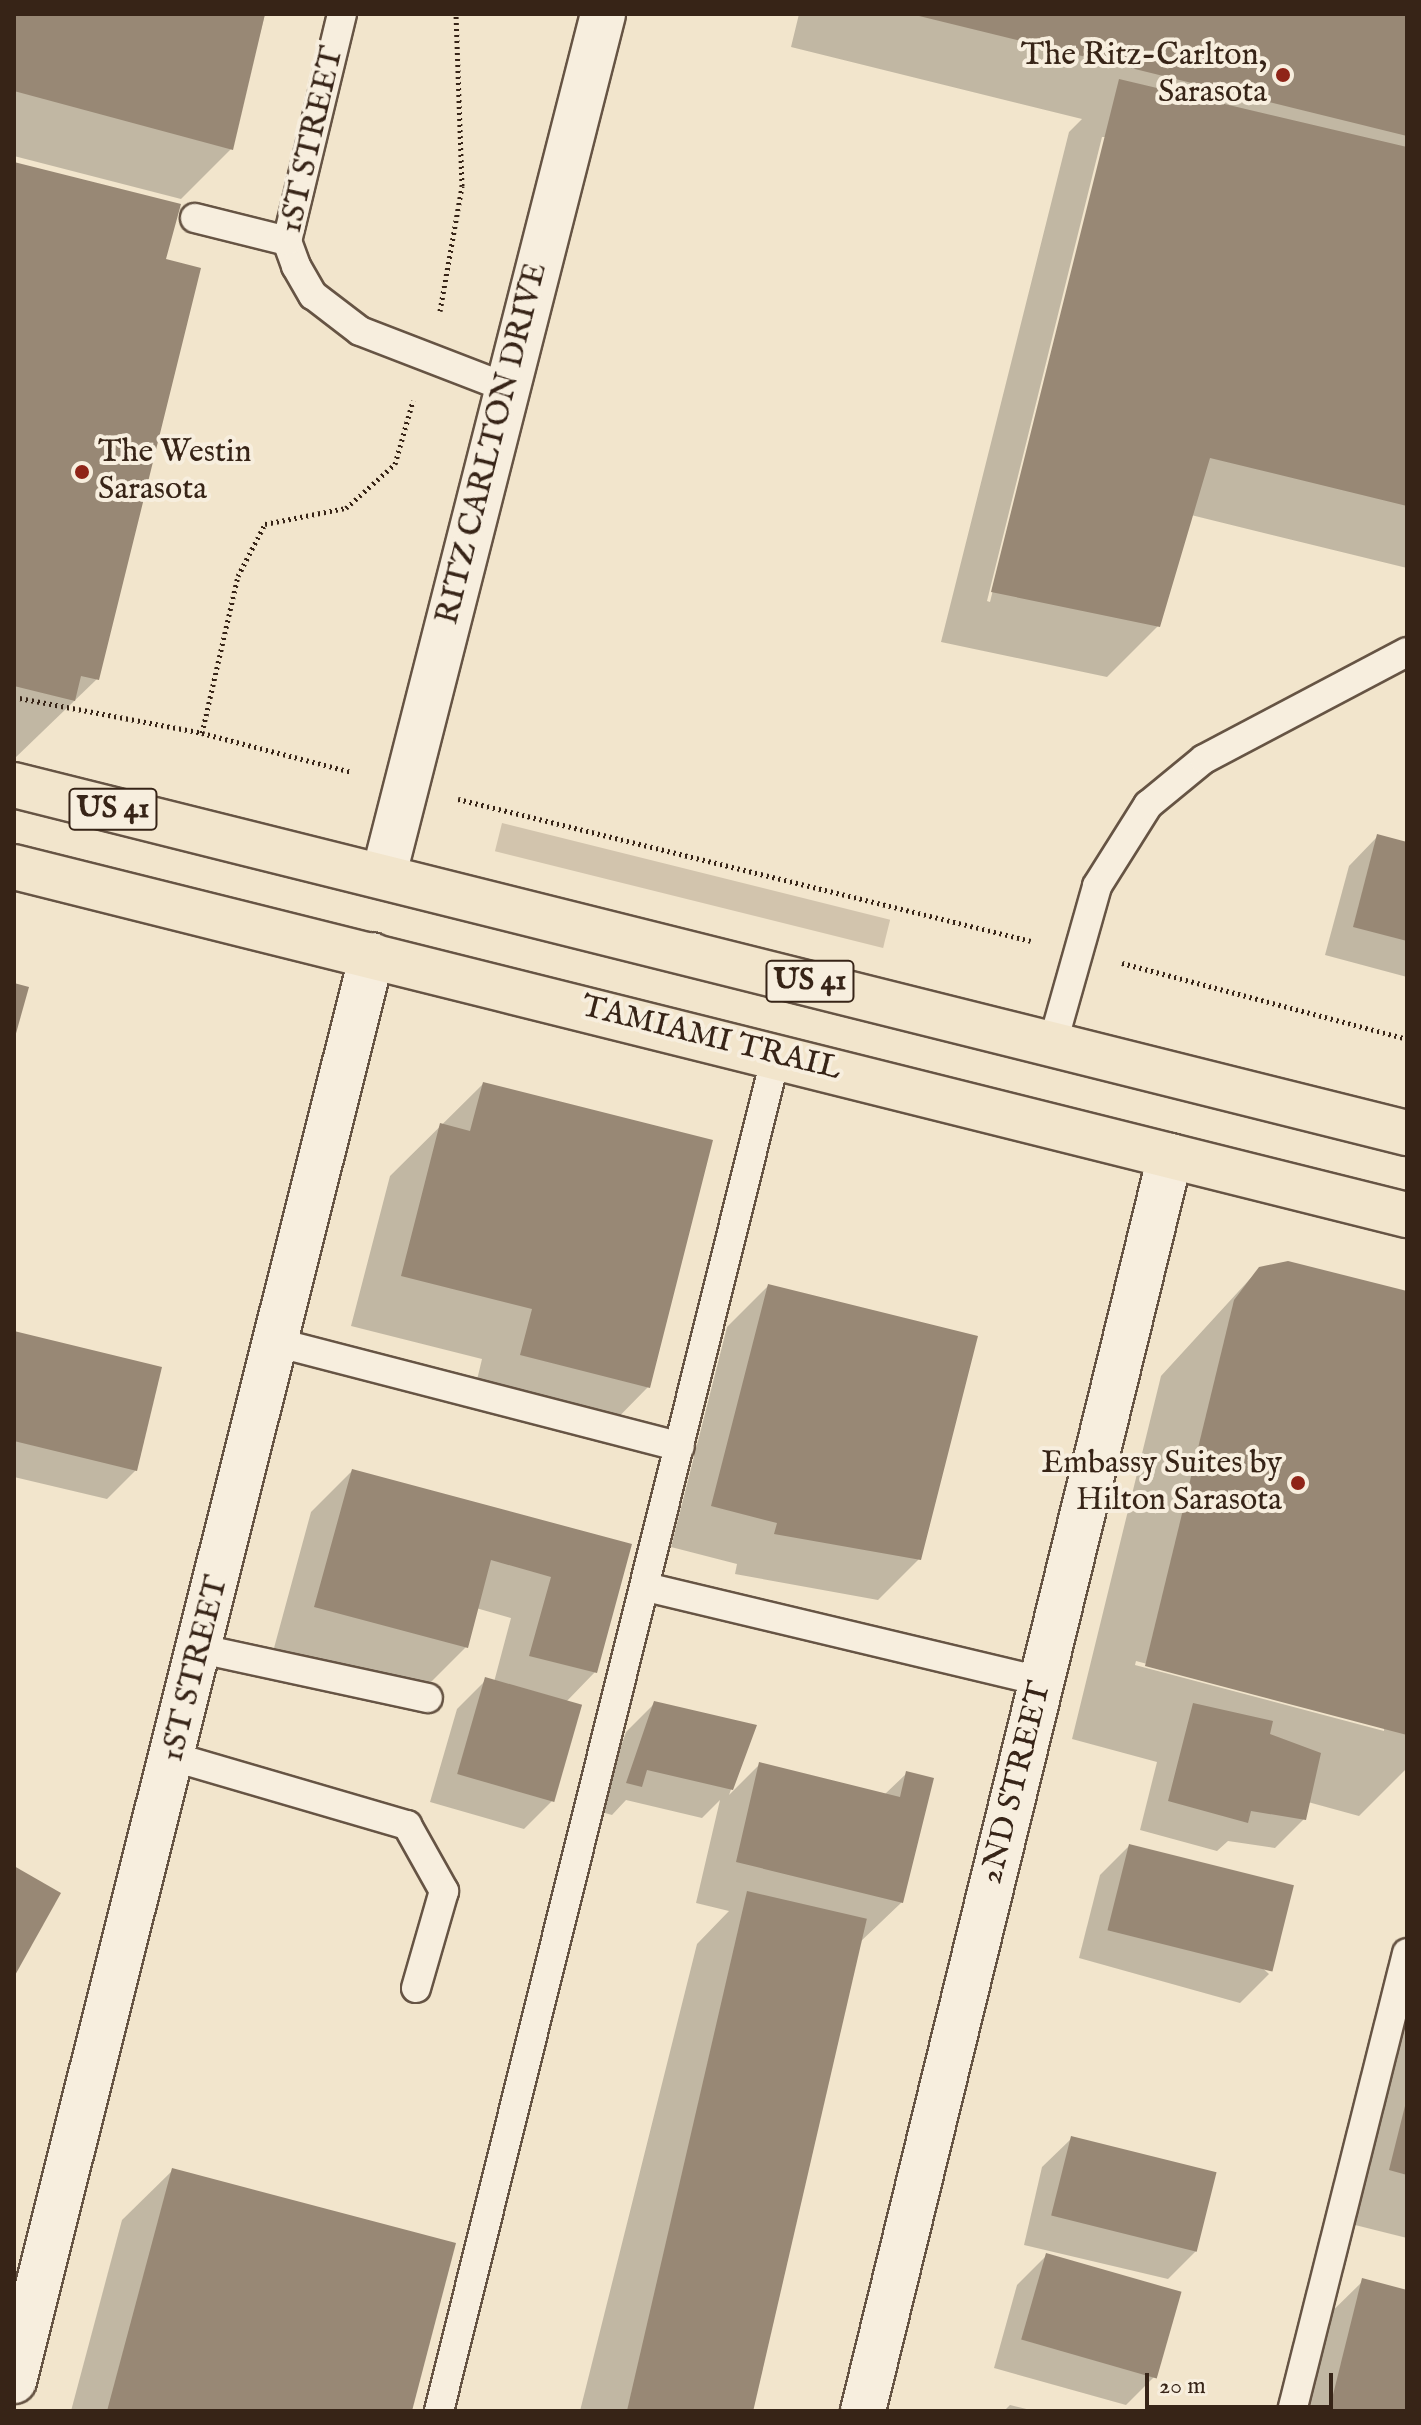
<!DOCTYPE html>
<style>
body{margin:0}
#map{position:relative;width:1421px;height:2425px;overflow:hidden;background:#f2e5cc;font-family:"IM FELL English",serif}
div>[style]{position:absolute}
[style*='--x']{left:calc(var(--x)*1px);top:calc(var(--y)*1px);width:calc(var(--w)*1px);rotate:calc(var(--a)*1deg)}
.green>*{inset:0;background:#d2c4ad;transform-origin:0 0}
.shadow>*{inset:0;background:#0003}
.building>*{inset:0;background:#988875;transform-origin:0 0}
.path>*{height:5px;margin-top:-2.5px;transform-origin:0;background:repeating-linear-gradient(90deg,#372417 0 2px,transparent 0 6px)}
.roads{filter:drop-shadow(2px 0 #665444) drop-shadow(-2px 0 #665444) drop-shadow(0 2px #665444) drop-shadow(0 -2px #665444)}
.service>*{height:28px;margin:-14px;padding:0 14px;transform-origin:14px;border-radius:14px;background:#f7eede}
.minor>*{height:44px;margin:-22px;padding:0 22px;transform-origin:22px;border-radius:22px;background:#f7eede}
.primary>*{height:44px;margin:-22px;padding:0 22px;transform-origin:22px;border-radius:22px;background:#f2e5cc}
.dots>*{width:22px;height:22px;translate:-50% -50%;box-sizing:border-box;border:4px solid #f7eede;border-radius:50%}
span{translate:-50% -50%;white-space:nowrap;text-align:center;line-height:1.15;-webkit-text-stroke:8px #f7eede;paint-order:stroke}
.shield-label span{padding:2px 6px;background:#f7eede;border:2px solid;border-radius:6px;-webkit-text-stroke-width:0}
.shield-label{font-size:30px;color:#372417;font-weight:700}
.poi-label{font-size:32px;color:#372417}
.right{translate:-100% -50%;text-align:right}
.left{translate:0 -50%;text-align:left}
.street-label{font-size:32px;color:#372417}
.frame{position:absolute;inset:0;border:16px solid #372417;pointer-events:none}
.scale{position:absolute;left:1145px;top:2373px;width:188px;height:36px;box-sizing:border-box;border:4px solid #372417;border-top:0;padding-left:10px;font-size:24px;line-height:28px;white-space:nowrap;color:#372417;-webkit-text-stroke:6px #f7eede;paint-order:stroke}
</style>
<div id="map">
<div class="green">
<div style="left:502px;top:823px;width:400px;height:29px;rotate:14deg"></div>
</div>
<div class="shadow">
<div style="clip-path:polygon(14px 14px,265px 14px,231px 149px,181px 199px,14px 156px)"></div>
<div style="clip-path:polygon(evenodd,799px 14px,1407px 14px,1407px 568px,1191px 515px,1158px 626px,1107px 677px,941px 642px,1069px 132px,1082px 119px,791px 47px,799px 14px,1102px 137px,1106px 137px,990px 602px,987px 601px,1102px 137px)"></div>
<div style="clip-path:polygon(14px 164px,163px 260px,97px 679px,14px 759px)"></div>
<div style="clip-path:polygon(1377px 837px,1407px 844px,1407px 977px,1325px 955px,1349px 866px)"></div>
<div style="clip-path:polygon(483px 1084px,648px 1387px,598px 1438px,471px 1405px,482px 1359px,351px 1326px,390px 1176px)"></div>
<div style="clip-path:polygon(evenodd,1260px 1268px,1407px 1293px,1407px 1768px,1359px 1816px,1308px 1802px,1304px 1819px,1275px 1848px,1228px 1841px,1217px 1851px,1140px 1830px,1157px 1762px,1072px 1739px,1161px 1376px,1260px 1268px,1136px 1661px,1384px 1727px,1384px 1731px,1135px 1665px,1136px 1661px)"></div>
<div style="clip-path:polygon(768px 1286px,919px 1559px,878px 1600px,735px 1574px,737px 1564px,671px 1547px,727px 1327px)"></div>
<div style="clip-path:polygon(14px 1333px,136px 1470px,107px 1499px,14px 1477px)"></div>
<div style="clip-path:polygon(352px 1471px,629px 1546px,595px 1672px,565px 1703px,553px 1800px,524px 1829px,430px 1802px,457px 1709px,486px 1680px,494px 1682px,511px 1618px,476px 1608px,466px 1647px,425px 1688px,274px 1648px,311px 1512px)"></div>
<div style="clip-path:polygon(655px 1703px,754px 1726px,729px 1795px,760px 1764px,884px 1795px,907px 1773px,902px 1902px,859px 1943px,744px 2411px,580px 2411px,697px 1944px,729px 1911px,696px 1903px,720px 1800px,702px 1818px,626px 1800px,612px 1815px,598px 1811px,626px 1732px)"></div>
<div style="clip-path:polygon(1129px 1846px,1269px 1974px,1240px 2003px,1079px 1958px,1100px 1875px)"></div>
<div style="clip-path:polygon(1407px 1981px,1407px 2238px,1339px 2221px)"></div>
<div style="clip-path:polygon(1071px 2139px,1197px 2250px,1168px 2279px,1024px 2245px,1042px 2167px)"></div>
<div style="clip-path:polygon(173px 2170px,410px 2411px,71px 2411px,122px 2220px)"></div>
<div style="clip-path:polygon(1046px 2256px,1155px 2376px,1126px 2405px,994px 2368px,1017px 2285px)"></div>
<div style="clip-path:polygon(1363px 2281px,1407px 2292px,1407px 2411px,1292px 2411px,1312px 2331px)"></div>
<div style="clip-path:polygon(1010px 2405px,1035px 2411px,1004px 2411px)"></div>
</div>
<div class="building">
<div style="clip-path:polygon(14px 14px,265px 14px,233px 150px,14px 91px)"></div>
<div style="clip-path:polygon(1407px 14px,1407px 136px,915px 15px,915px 14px)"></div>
<div style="clip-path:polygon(1119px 79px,1407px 147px,1407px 506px,1210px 458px,1160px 627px,991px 592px)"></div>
<div style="clip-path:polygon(14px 162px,181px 204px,166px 259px,201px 268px,99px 680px,81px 676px,75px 701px,14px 686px)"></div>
<div style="clip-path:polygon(1377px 834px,1407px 842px,1407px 941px,1353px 927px)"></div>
<div style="clip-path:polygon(14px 983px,29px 987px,15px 1037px,14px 1037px)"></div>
<div style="clip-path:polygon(483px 1082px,713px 1140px,650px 1388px,520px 1355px,532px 1309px,401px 1276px,440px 1123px,470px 1131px)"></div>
<div style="clip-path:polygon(1288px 1261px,1407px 1291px,1407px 1735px,1145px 1666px,1234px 1300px,1259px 1267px)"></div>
<div style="clip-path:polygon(768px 1284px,978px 1336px,921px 1560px,774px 1534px,777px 1523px,711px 1506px)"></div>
<div style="clip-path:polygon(14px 1331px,162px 1367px,137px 1471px,14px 1441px)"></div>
<div style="clip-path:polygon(352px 1469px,632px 1544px,597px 1673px,529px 1656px,551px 1577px,491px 1560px,468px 1648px,314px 1607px)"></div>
<div style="left:485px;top:1677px;width:101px;height:101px;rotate:16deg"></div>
<div style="clip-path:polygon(654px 1701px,757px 1725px,733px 1790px,647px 1770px,642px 1787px,626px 1783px)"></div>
<div style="clip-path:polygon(1193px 1703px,1273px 1721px,1270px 1734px,1321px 1753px,1306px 1820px,1251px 1811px,1248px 1823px,1168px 1801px)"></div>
<div style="clip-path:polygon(759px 1762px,900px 1797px,906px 1771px,934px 1778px,903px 1903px,736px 1862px)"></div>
<div style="left:1129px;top:1844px;width:170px;height:89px;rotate:14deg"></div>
<div style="clip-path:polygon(14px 1866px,61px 1893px,14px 1977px)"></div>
<div style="left:747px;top:1891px;width:123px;height:533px;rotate:13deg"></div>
<div style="clip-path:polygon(1406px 2102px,1407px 2102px,1407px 2175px,1389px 2170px)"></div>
<div style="left:1071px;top:2136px;width:150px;height:82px;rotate:14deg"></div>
<div style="clip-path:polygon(172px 2168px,456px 2243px,412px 2411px,107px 2411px)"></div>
<div style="left:1046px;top:2253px;width:141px;height:90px;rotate:16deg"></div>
<div style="clip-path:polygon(1362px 2278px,1407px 2290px,1407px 2411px,1329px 2411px)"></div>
</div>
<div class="path">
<div style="--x:440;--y:311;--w:127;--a:-80"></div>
<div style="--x:462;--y:186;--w:172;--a:-92"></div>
<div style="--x:14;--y:697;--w:191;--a:10.8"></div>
<div style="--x:202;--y:733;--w:155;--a:14.6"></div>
<div style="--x:202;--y:733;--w:161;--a:-77.1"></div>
<div style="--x:238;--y:576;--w:59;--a:-62.6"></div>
<div style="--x:265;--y:524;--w:83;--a:-11.2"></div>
<div style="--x:346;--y:508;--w:66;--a:-41.9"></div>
<div style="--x:395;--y:464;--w:66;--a:-74.1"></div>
<div style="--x:458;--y:799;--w:590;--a:13.92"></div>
<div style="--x:1122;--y:963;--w:295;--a:14.9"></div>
</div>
<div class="roads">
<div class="service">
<div style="--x:342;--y:14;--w:234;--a:103.6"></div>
<div style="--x:287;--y:241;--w:27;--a:70"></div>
<div style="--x:296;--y:266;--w:34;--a:60"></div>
<div style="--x:313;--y:295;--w:59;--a:37.5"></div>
<div style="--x:360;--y:331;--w:159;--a:21.1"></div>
<div style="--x:195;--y:218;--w:95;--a:14"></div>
<div style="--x:1053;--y:1042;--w:162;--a:-74.2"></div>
<div style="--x:1097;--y:886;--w:96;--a:-57.8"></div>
<div style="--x:1148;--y:805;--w:72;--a:-39.4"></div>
<div style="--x:1204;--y:759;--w:229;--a:-27.8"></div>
<div style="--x:275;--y:1342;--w:418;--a:14.5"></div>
<div style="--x:646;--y:1587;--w:407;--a:13.4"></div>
<div style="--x:201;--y:1649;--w:232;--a:12.2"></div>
<div style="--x:174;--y:1757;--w:243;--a:16.3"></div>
<div style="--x:407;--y:1825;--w:76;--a:60.7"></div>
<div style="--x:444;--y:1891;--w:101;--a:106.1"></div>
<div style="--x:439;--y:2411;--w:1397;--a:-76.04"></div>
<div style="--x:1292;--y:2411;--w:472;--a:-75.9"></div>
</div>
<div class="minor">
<div style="--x:384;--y:874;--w:887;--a:-75.71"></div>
<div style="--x:14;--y:2381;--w:1470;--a:-75.91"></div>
<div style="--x:863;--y:2411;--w:1292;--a:-76.25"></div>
</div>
<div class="primary">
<div style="--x:14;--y:785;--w:1436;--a:14.03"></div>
<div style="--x:14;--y:867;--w:1436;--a:14.03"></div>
</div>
</div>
<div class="dots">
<div style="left:1283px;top:75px;background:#8f2418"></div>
<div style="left:82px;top:472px;background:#8f2418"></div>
<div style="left:1298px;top:1483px;background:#8f2418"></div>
</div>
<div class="shield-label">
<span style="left:113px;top:809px">US 41</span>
<span style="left:810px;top:981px">US 41</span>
</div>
<div class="poi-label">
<span class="right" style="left:1267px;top:75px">The Ritz-Carlton,<br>Sarasota</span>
<span class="left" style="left:98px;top:472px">The Westin<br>Sarasota</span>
<span class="right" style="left:1282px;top:1483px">Embassy Suites by<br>Hilton Sarasota</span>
</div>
<div class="street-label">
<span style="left:313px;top:140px;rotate:-77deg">1ST STREET</span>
<span style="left:493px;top:444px;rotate:-76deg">RITZ CARLTON DRIVE</span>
<span style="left:711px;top:1039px;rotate:14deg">TAMIAMI TRAIL</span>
<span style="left:196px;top:1669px;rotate:-76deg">1ST STREET</span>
<span style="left:1017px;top:1783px;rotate:-76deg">2ND STREET</span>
</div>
<div class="frame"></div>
<div class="scale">20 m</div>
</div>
